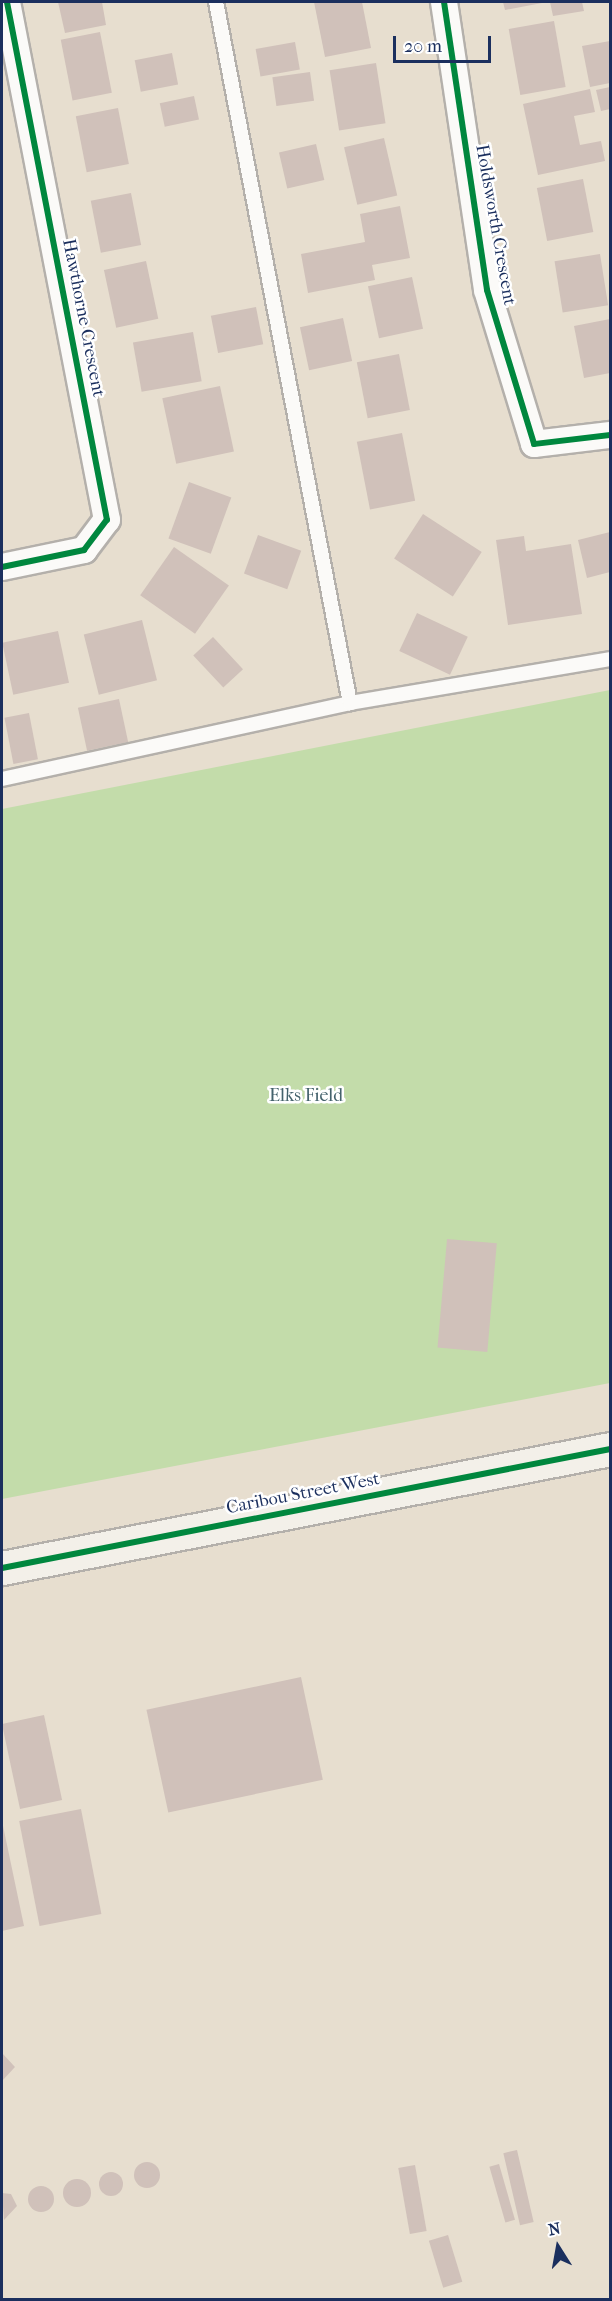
<!DOCTYPE html>
<style>
body{margin:0}
#map{position:relative;width:612px;height:2301px;overflow:hidden;background:#e7decf;font-family:"IM FELL French Canon",serif}
div>[style]{position:absolute}
[style*='--x']{left:calc(var(--x)*1px);top:calc(var(--y)*1px);width:calc(var(--w)*1px);rotate:calc(var(--a)*1deg)}
.green>*{inset:0;background:#c3dcaa}
.building>*{inset:0;background:#d0c1ba;transform-origin:0 0}
.round{border-radius:50%}
.roads{filter:drop-shadow(2px 0 #b4b0ab) drop-shadow(-2px 0 #b4b0ab) drop-shadow(0 2px #b4b0ab) drop-shadow(0 -2px #b4b0ab)}
.lane>*{height:14px;margin:-7px;padding:0 7px;transform-origin:7px;border-radius:7px;background:#fbfaf8}
.street>*{height:26px;margin:-13px;padding:0 13px;transform-origin:13px;border-radius:13px;background:#fbfaf8}
.secondary>*{height:33px;margin:-16.5px;padding:0 16.5px;transform-origin:16.5px;border-radius:16.5px;background:#f3f0e9}
.cycleway>*{height:6px;margin:-3px;padding:0 3px;transform-origin:3px;border-radius:3px;background:#00873e}
span{translate:-50% -50%;white-space:nowrap;text-align:center;line-height:1.15;-webkit-text-stroke:5px #fff;paint-order:stroke}
.street-label{font-size:18px;color:#1b2f5e}
.park-label{font-size:18px;color:#44626c}
.frame{position:absolute;inset:0;border:3px solid #1b2f5e;pointer-events:none}
.north{position:absolute;left:528px;top:2217px;width:60px;height:60px;-webkit-text-stroke:4px #fff;paint-order:stroke;rotate:349deg;font-size:16px;font-weight:700;line-height:24px;text-align:center;color:#1b2f5e}
.north::after{content:'';display:block;margin:auto;width:21px;height:27px;background:#1b2f5e;clip-path:polygon(50% 0,100% 100%,50% 72%,0 100%)}
.scale{position:absolute;left:393px;top:36px;width:98px;height:27px;box-sizing:border-box;border:3px solid #1b2f5e;border-top:0;padding-left:8px;font-size:18px;line-height:21px;white-space:nowrap;color:#1b2f5e;-webkit-text-stroke:4px #fff;paint-order:stroke}
</style>
<div id="map">
<div class="green">
<div style="clip-path:polygon(610px 690px,610px 1383px,2px 1499px,2px 809px)"></div>
</div>
<div class="building">
<div style="clip-path:polygon(58px 2px,102px 2px,106px 25px,65px 33px)"></div>
<div style="clip-path:polygon(314px 2px,362px 2px,371px 48px,325px 57px)"></div>
<div style="clip-path:polygon(503px 2px,542px 2px,542px 3px,505px 10px)"></div>
<div style="clip-path:polygon(550px 2px,582px 2px,584px 11px,553px 16px)"></div>
<div style="left:554px;top:21px;width:67px;height:46px;rotate:80deg"></div>
<div style="left:100px;top:32px;width:62px;height:40px;rotate:79deg"></div>
<div style="clip-path:polygon(610px 41px,610px 83px,590px 87px,582px 46px)"></div>
<div style="left:295px;top:42px;width:28px;height:40px;rotate:80deg"></div>
<div style="left:172px;top:53px;width:32px;height:38px;rotate:79deg"></div>
<div style="left:376px;top:63px;width:61px;height:47px;rotate:81deg"></div>
<div style="left:310px;top:72px;width:29px;height:38px;rotate:82deg"></div>
<div style="clip-path:polygon(610px 87px,610px 109px,601px 111px,596px 90px)"></div>
<div style="clip-path:polygon(590px 89px,595px 112px,574px 116px,580px 145px,601px 141px,605px 161px,538px 175px,523px 104px)"></div>
<div style="left:194px;top:96px;width:24px;height:35px;rotate:78deg"></div>
<div style="left:118px;top:108px;width:57px;height:43px;rotate:79deg"></div>
<div style="left:384px;top:138px;width:59px;height:41px;rotate:77deg"></div>
<div style="left:316px;top:144px;width:37px;height:38px;rotate:77deg"></div>
<div style="left:583px;top:179px;width:54px;height:47px;rotate:79deg"></div>
<div style="left:131px;top:193px;width:53px;height:41px;rotate:79deg"></div>
<div style="clip-path:polygon(400px 206px,410px 258px,372px 265px,375px 280px,308px 293px,301px 254px,365px 242px,360px 214px)"></div>
<div style="left:600px;top:254px;width:52px;height:46px;rotate:81deg"></div>
<div style="left:146px;top:261px;width:59px;height:43px;rotate:78deg"></div>
<div style="left:412px;top:277px;width:53px;height:45px;rotate:78deg"></div>
<div style="left:256px;top:307px;width:38px;height:46px;rotate:79deg"></div>
<div style="left:343px;top:318px;width:44px;height:44px;rotate:78deg"></div>
<div style="clip-path:polygon(610px 319px,610px 373px,584px 378px,574px 326px)"></div>
<div style="left:193px;top:332px;width:50px;height:61px;rotate:80deg"></div>
<div style="left:399px;top:354px;width:57px;height:43px;rotate:79deg"></div>
<div style="left:220px;top:386px;width:67px;height:59px;rotate:78deg"></div>
<div style="left:402px;top:433px;width:69px;height:46px;rotate:79deg"></div>
<div style="left:189px;top:482px;width:45px;height:60px;rotate:20deg"></div>
<div style="left:423px;top:514px;width:70px;height:53px;rotate:33deg"></div>
<div style="clip-path:polygon(610px 532px,610px 572px,587px 578px,578px 540px)"></div>
<div style="left:258px;top:535px;width:46px;height:41px;rotate:20deg"></div>
<div style="clip-path:polygon(524px 536px,526px 551px,571px 544px,582px 614px,508px 625px,496px 540px)"></div>
<div style="left:174px;top:547px;width:67px;height:59px;rotate:35deg"></div>
<div style="left:417px;top:613px;width:56px;height:42px;rotate:25deg"></div>
<div style="left:142px;top:620px;width:62px;height:60px;rotate:76deg"></div>
<div style="left:58px;top:631px;width:53px;height:57px;rotate:78deg"></div>
<div style="left:213px;top:637px;width:44px;height:27px;rotate:47deg"></div>
<div style="left:119px;top:699px;width:44px;height:42px;rotate:78deg"></div>
<div style="left:29px;top:713px;width:47px;height:25px;rotate:79deg"></div>
<div style="left:447px;top:1239px;width:50px;height:109px;rotate:5deg"></div>
<div style="left:301px;top:1677px;width:105px;height:158px;rotate:78deg"></div>
<div style="left:44px;top:1715px;width:87px;height:43px;rotate:78deg"></div>
<div style="left:81px;top:1809px;width:107px;height:63px;rotate:79deg"></div>
<div style="clip-path:polygon(2px 1821px,24px 1926px,2px 1931px)"></div>
<div style="clip-path:polygon(2px 2053px,15px 2067px,2px 2081px)"></div>
<div style="left:517px;top:2150px;width:74px;height:14px;rotate:77deg"></div>
<div class="round" style="left:134px;top:2162px;width:26px;height:26px"></div>
<div style="left:499px;top:2164px;width:58px;height:10px;rotate:74deg"></div>
<div style="left:415px;top:2165px;width:67px;height:17px;rotate:80deg"></div>
<div class="round" style="left:99px;top:2172px;width:24px;height:24px"></div>
<div class="round" style="left:63px;top:2179px;width:28px;height:28px"></div>
<div class="round" style="left:28px;top:2186px;width:26px;height:26px"></div>
<div style="clip-path:polygon(2px 2193px,11px 2194px,17px 2206px,4px 2220px)"></div>
<div style="left:448px;top:2235px;width:49px;height:20px;rotate:73deg"></div>
</div>
<div class="roads">
<div class="lane">
<div style="--x:216;--y:2;--w:714;--a:79.18"></div>
<div style="--x:2;--y:779;--w:356;--a:-12.3"></div>
<div style="--x:350;--y:703;--w:264;--a:-9.6"></div>
</div>
<div class="street">
<div style="--x:444;--y:2;--w:291;--a:81.5"></div>
<div style="--x:487;--y:290;--w:161;--a:73"></div>
<div style="--x:534;--y:444;--w:77;--a:-6.8"></div>
<div style="--x:2;--y:567;--w:84;--a:-11.7"></div>
<div style="--x:84;--y:550;--w:38;--a:-53"></div>
<div style="--x:107;--y:520;--w:528;--a:-100.93"></div>
</div>
<div class="secondary">
<div style="--x:2;--y:1568;--w:620;--a:-11.07"></div>
</div>
</div>
<div class="cycleway">
<div style="--x:444;--y:2;--w:291;--a:81.5"></div>
<div style="--x:487;--y:290;--w:161;--a:73"></div>
<div style="--x:534;--y:444;--w:77;--a:-6.8"></div>
<div style="--x:2;--y:567;--w:84;--a:-11.7"></div>
<div style="--x:84;--y:550;--w:38;--a:-53"></div>
<div style="--x:107;--y:520;--w:528;--a:-100.93"></div>
<div style="--x:2;--y:1568;--w:620;--a:-11.07"></div>
</div>
<div class="street-label">
<span style="left:495px;top:225px;rotate:80deg">Holdsworth Crescent</span>
<span style="left:83px;top:318px;rotate:79deg">Hawthorne Crescent</span>
<span style="left:303px;top:1494px;rotate:-11deg">Caribou Street West</span>
</div>
<div class="park-label">
<span style="left:306px;top:1096px">Elks Field</span>
</div>
<div class="frame"></div>
<div class="north">N</div>
<div class="scale">20 m</div>
</div>
